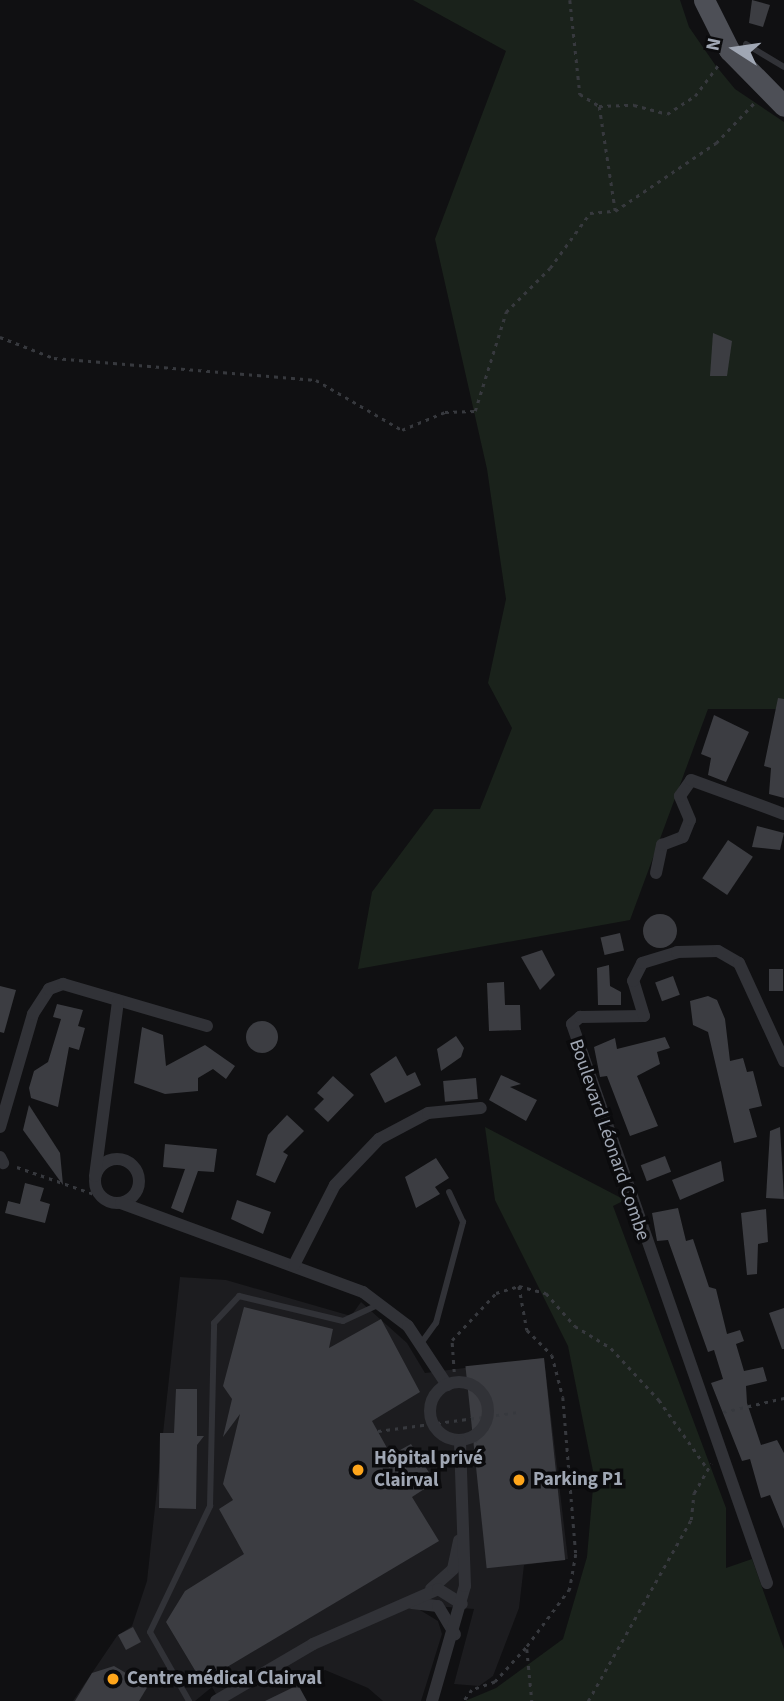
<!DOCTYPE html>
<meta charset="utf-8">
<style>
body{margin:0}
#map{position:relative;width:784px;height:1701px;overflow:hidden;background:#101012;font-family:"Source Sans 3",sans-serif}
div>[style]{position:absolute}
[style*='--x']{left:calc(var(--x)*1px);top:calc(var(--y)*1px);width:calc(var(--w)*1px);rotate:calc(var(--a)*1deg)}
.built>*{inset:0;background:#1c1c1f}
.green>*{inset:0;background:#1a221b}
.building>*{inset:0;background:#3c3d42;transform-origin:0 0}
.round{border-radius:50%}
.path>*{height:2.5px;margin-top:-1.25px;transform-origin:0;background:repeating-linear-gradient(90deg,#37393e 0 3.5px,transparent 0 8.5px)}
.service>*{height:6px;margin:-3px;padding:0 3px;transform-origin:3px;border-radius:3px;background:#313237}
.minor>*{height:12px;margin:-6px;padding:0 6px;transform-origin:6px;border-radius:6px;background:#313237}
.minor>.ring{margin:-6px;padding:0;box-sizing:content-box;background:none;border:12px solid #313237;border-radius:50%}
.primary>*{height:21px;margin:-10.5px;padding:0 10.5px;transform-origin:10.5px;border-radius:10.5px;background:#4d4f56}
.dots>*{width:19px;height:19px;translate:-50% -50%;box-sizing:border-box;border:4px solid #0b0b0d;border-radius:50%}
span{translate:-50% -50%;white-space:nowrap;text-align:center;line-height:1.15;-webkit-text-stroke:7px #0b0b0d;paint-order:stroke}
.street-label{font-size:19px;color:#a0a7b4}
.poi-label{font-size:19px;color:#a0a7b4;font-weight:700}
.left{translate:0 -50%;text-align:left}
.north{position:absolute;left:700px;top:14px;width:70px;height:70px;-webkit-text-stroke:5px #0b0b0d;paint-order:stroke;rotate:282deg;font-size:19px;font-weight:700;line-height:28px;text-align:center;color:#a0a7b4}
.north::after{content:'';display:block;margin:auto;width:24px;height:32px;background:#a0a7b4;clip-path:polygon(50% 0,100% 100%,50% 72%,0 100%)}
</style>
<div id="map">
<div class="built">
<div style="clip-path:polygon(180px 1277px,226px 1280px,351px 1316px,361px 1302px,407px 1343px,425px 1373px,544px 1358px,568px 1559px,524px 1565px,519px 1608px,493px 1676px,479px 1686px,454px 1684px,474px 1609px,434px 1606px,420px 1610px,438px 1621px,442px 1634px,421px 1701px,383px 1701px,368px 1688px,325px 1670px,299px 1685px,306px 1701px,220px 1701px,212px 1687px,195px 1701px,73px 1701px,117px 1636px,132px 1626px,147px 1581px)"></div>
</div>
<div class="green">
<div style="clip-path:polygon(413px 0,680px 0,689px 27px,716px 66px,735px 89px,784px 122px,784px 709px,708px 709px,630px 920px,358px 969px,372px 892px,434px 809px,480px 809px,512px 728px,488px 683px,506px 599px,487px 469px,435px 239px,506px 51px)"></div>
<div style="clip-path:polygon(485px 1127px,625px 1200px,613px 1206px,726px 1508px,726px 1568px,752px 1559px,784px 1649px,784px 1701px,465px 1701px,496px 1688px,563px 1639px,587px 1557px,594px 1476px,568px 1346px,495px 1200px)"></div>
</div>
<div class="building">
<div style="clip-path:polygon(752px 0,770px 5px,763px 27px,749px 23px)"></div>
<div style="clip-path:polygon(713px 333px,732px 341px,727px 376px,710px 376px)"></div>
<div style="clip-path:polygon(778px 698px,784px 699px,784px 798px,769px 794px,771px 768px,764px 766px)"></div>
<div style="clip-path:polygon(714px 715px,749px 732px,726px 782px,708px 775px,711px 758px,701px 754px)"></div>
<div style="clip-path:polygon(757px 826px,784px 833px,780px 850px,752px 847px)"></div>
<div style="left:728px;top:840px;width:30px;height:46px;rotate:34deg"></div>
<div class="round" style="left:643px;top:914px;width:34px;height:34px"></div>
<div style="left:620px;top:933px;width:18px;height:20px;rotate:77deg"></div>
<div style="clip-path:polygon(542px 950px,555px 975px,540px 990px,521px 957px)"></div>
<div style="clip-path:polygon(609px 965px,610px 986px,621px 992px,621px 1005px,598px 1005px,597px 968px)"></div>
<div style="left:769px;top:969px;width:14px;height:22px"></div>
<div style="left:673px;top:976px;width:20px;height:19px;rotate:70deg"></div>
<div style="clip-path:polygon(504px 982px,505px 1005px,520px 1005px,521px 1030px,489px 1031px,487px 983px)"></div>
<div style="clip-path:polygon(0 986px,16px 990px,4px 1033px,0 1032px)"></div>
<div style="clip-path:polygon(708px 996px,717px 1000px,725px 1019px,730px 1061px,743px 1058px,747px 1072px,753px 1071px,762px 1106px,749px 1109px,757px 1137px,734px 1143px,708px 1032px,693px 1025px,690px 1001px)"></div>
<div style="clip-path:polygon(57px 1004px,83px 1010px,78px 1026px,85px 1028px,79px 1050px,69px 1047px,58px 1107px,31px 1098px,29px 1088px,34px 1071px,48px 1062px,61px 1019px,53px 1017px)"></div>
<div class="round" style="left:246px;top:1021px;width:32px;height:32px"></div>
<div style="clip-path:polygon(142px 1027px,163px 1035px,166px 1066px,205px 1045px,235px 1066px,226px 1079px,213px 1069px,198px 1078px,198px 1091px,165px 1094px,134px 1083px)"></div>
<div style="clip-path:polygon(456px 1036px,464px 1048px,461px 1057px,441px 1071px,437px 1049px)"></div>
<div style="clip-path:polygon(665px 1037px,670px 1048px,657px 1052px,660px 1064px,637px 1076px,658px 1126px,630px 1136px,607px 1076px,600px 1077px,594px 1047px,615px 1038px,617px 1049px)"></div>
<div style="clip-path:polygon(396px 1056px,407px 1076px,415px 1072px,421px 1085px,385px 1103px,370px 1074px)"></div>
<div style="clip-path:polygon(501px 1075px,521px 1084px,510px 1087px,537px 1100px,526px 1121px,489px 1100px)"></div>
<div style="clip-path:polygon(333px 1076px,354px 1095px,328px 1122px,314px 1109px,324px 1099px,317px 1093px)"></div>
<div style="left:476px;top:1078px;width:21px;height:33px;rotate:85deg"></div>
<div style="clip-path:polygon(29px 1105px,60px 1153px,63px 1185px,23px 1130px)"></div>
<div style="clip-path:polygon(287px 1115px,304px 1131px,283px 1152px,288px 1155px,275px 1183px,256px 1175px,268px 1135px)"></div>
<div style="clip-path:polygon(780px 1127px,784px 1199px,766px 1198px,770px 1131px)"></div>
<div style="clip-path:polygon(165px 1144px,217px 1149px,214px 1172px,198px 1171px,183px 1213px,171px 1208px,185px 1169px,163px 1167px)"></div>
<div style="left:665px;top:1156px;width:17px;height:26px;rotate:69deg"></div>
<div style="clip-path:polygon(436px 1158px,449px 1178px,435px 1187px,440px 1194px,416px 1208px,405px 1177px)"></div>
<div style="clip-path:polygon(721px 1161px,724px 1181px,680px 1200px,672px 1180px)"></div>
<div style="clip-path:polygon(25px 1183px,44px 1188px,40px 1201px,50px 1204px,45px 1223px,5px 1213px,8px 1201px,20px 1204px)"></div>
<div style="clip-path:polygon(237px 1200px,271px 1212px,263px 1234px,231px 1219px)"></div>
<div style="clip-path:polygon(678px 1208px,686px 1241px,693px 1239px,709px 1287px,716px 1289px,727px 1334px,740px 1330px,744px 1341px,736px 1344px,744px 1371px,763px 1367px,767px 1381px,746px 1386px,747px 1403px,761px 1445px,777px 1440px,784px 1453px,784px 1529px,770px 1495px,761px 1498px,750px 1459px,742px 1461px,711px 1383px,723px 1379px,714px 1350px,708px 1352px,668px 1240px,657px 1241px,652px 1213px)"></div>
<div style="clip-path:polygon(766px 1209px,768px 1242px,758px 1244px,757px 1274px,747px 1275px,741px 1213px)"></div>
<div style="clip-path:polygon(244px 1307px,333px 1329px,329px 1348px,381px 1319px,420px 1392px,372px 1421px,391px 1455px,411px 1444px,435px 1482px,412px 1497px,439px 1541px,202px 1682px,166px 1622px,185px 1591px,244px 1554px,219px 1509px,233px 1500px,223px 1484px,240px 1414px,223px 1437px,232px 1399px,223px 1386px)"></div>
<div style="clip-path:polygon(784px 1308px,784px 1349px,782px 1349px,769px 1313px)"></div>
<div style="left:544px;top:1358px;width:203px;height:79px;rotate:84deg"></div>
<div style="clip-path:polygon(176px 1389px,197px 1389px,197px 1436px,204px 1436px,197px 1445px,196px 1509px,159px 1508px,160px 1433px,174px 1433px)"></div>
<div style="left:133px;top:1627px;width:17px;height:17px;rotate:62deg"></div>
<div style="clip-path:polygon(114px 1666px,148px 1686px,139px 1701px,75px 1701px,92px 1673px)"></div>
<div style="clip-path:polygon(298px 1685px,307px 1701px,265px 1701px)"></div>
</div>
<div class="path">
<div style="--x:570;--y:0;--w:95;--a:83.9"></div>
<div style="--x:580;--y:94;--w:22;--a:32"></div>
<div style="--x:599;--y:106;--w:35;--a:-2"></div>
<div style="--x:634;--y:105;--w:34;--a:15"></div>
<div style="--x:667;--y:114;--w:33;--a:-33"></div>
<div style="--x:695;--y:96;--w:40;--a:-53"></div>
<div style="--x:615;--y:211;--w:122;--a:-34"></div>
<div style="--x:716;--y:143;--w:57;--a:-46.4"></div>
<div style="--x:0;--y:337;--w:58;--a:21.3"></div>
<div style="--x:54;--y:358;--w:263;--a:4.8"></div>
<div style="--x:316;--y:380;--w:99;--a:30.2"></div>
<div style="--x:402;--y:430;--w:47;--a:-22.7"></div>
<div style="--x:445;--y:412;--w:30;--a:-2"></div>
<div style="--x:475;--y:411;--w:104;--a:-72.6"></div>
<div style="--x:506;--y:312;--w:62;--a:-45"></div>
<div style="--x:550;--y:268;--w:68;--a:-54"></div>
<div style="--x:590;--y:213;--w:25;--a:-5"></div>
<div style="--x:615;--y:211;--w:106;--a:-98.7"></div>
<div style="--x:17;--y:1167;--w:88;--a:19.3"></div>
<div style="--x:519;--y:1286;--w:28;--a:15"></div>
<div style="--x:546;--y:1293;--w:44;--a:48.7"></div>
<div style="--x:575;--y:1326;--w:42;--a:31.4"></div>
<div style="--x:611;--y:1348;--w:71;--a:47.3"></div>
<div style="--x:659;--y:1400;--w:83;--a:54.8"></div>
<div style="--x:454;--y:1372;--w:32;--a:-94"></div>
<div style="--x:452;--y:1340;--w:64;--a:-46.9"></div>
<div style="--x:496;--y:1293;--w:24;--a:-17"></div>
<div style="--x:519;--y:1286;--w:45;--a:79.7"></div>
<div style="--x:527;--y:1330;--w:35;--a:45"></div>
<div style="--x:552;--y:1355;--w:43;--a:75.3"></div>
<div style="--x:563;--y:1397;--w:158;--a:85.3"></div>
<div style="--x:576;--y:1554;--w:36;--a:100"></div>
<div style="--x:570;--y:1589;--w:74;--a:126.7"></div>
<div style="--x:526;--y:1648;--w:46;--a:132.4"></div>
<div style="--x:495;--y:1682;--w:24;--a:161"></div>
<div style="--x:472;--y:1690;--w:14;--a:126"></div>
<div style="--x:723;--y:1412;--w:63;--a:-12.9"></div>
<div style="--x:378;--y:1431;--w:141;--a:-7.7"></div>
<div style="--x:475;--y:1442;--w:31;--a:-57"></div>
<div style="--x:527;--y:1649;--w:52;--a:84.5"></div>
<div style="--x:588;--y:1701;--w:208;--a:-60.4"></div>
<div style="--x:691;--y:1520;--w:27;--a:-84"></div>
<div style="--x:694;--y:1493;--w:34;--a:-60"></div>
</div>
<div class="service">
<div style="--x:746;--y:44;--w:44;--a:31.2"></div>
<div style="--x:422;--y:1342;--w:24;--a:-54"></div>
<div style="--x:436;--y:1323;--w:105;--a:-75"></div>
<div style="--x:463;--y:1222;--w:33;--a:-115"></div>
<div style="--x:189;--y:1701;--w:79;--a:-119.5"></div>
<div style="--x:150;--y:1632;--w:140;--a:-64.5"></div>
<div style="--x:210;--y:1506;--w:183;--a:-88.7"></div>
<div style="--x:214;--y:1323;--w:37;--a:-47"></div>
<div style="--x:239;--y:1296;--w:107;--a:13.5"></div>
<div style="--x:343;--y:1321;--w:41;--a:-24.7"></div>
</div>
<div class="minor">
<div style="--x:656;--y:873;--w:29;--a:-78"></div>
<div style="--x:662;--y:845;--w:22;--a:-21"></div>
<div style="--x:683;--y:837;--w:18;--a:-68"></div>
<div style="--x:690;--y:820;--w:26;--a:-113"></div>
<div style="--x:680;--y:796;--w:19;--a:-55"></div>
<div style="--x:691;--y:780;--w:99;--a:20.1"></div>
<div style="--x:0;--y:1127;--w:118;--a:-73.7"></div>
<div style="--x:33;--y:1014;--w:30;--a:-57"></div>
<div style="--x:49;--y:989;--w:15;--a:-20"></div>
<div style="--x:63;--y:984;--w:150;--a:16.3"></div>
<div style="--x:0;--y:1157;--w:7;--a:63"></div>
<div class="ring" style="left:95px;top:1159px;width:32px;height:32px"></div>
<div style="--x:95;--y:1176;--w:177;--a:-82.5"></div>
<div style="--x:121;--y:1203;--w:258;--a:20.2"></div>
<div style="--x:363;--y:1292;--w:56;--a:37.1"></div>
<div style="--x:408;--y:1326;--w:71;--a:56.5"></div>
<div style="--x:294;--y:1265;--w:90;--a:-62.9"></div>
<div style="--x:335;--y:1185;--w:64;--a:-46.3"></div>
<div style="--x:379;--y:1139;--w:55;--a:-28"></div>
<div style="--x:428;--y:1113;--w:53;--a:-5.4"></div>
<div class="ring" style="left:430px;top:1382px;width:46px;height:46px"></div>
<div style="--x:767;--y:1583;--w:592;--a:-109.23"></div>
<div style="--x:572;--y:1024;--w:11;--a:-41"></div>
<div style="--x:580;--y:1017;--w:64;--a:-0.9"></div>
<div style="--x:644;--y:1016;--w:37;--a:-107"></div>
<div style="--x:633;--y:981;--w:20;--a:-63"></div>
<div style="--x:642;--y:963;--w:37;--a:-17"></div>
<div style="--x:677;--y:952;--w:41;--a:-1.4"></div>
<div style="--x:718;--y:951;--w:24;--a:30"></div>
<div style="--x:739;--y:963;--w:108;--a:65.3"></div>
<div style="--x:431;--y:1589;--w:30;--a:-42"></div>
<div style="--x:453;--y:1569;--w:29;--a:-78"></div>
<div style="--x:412;--y:1603;--w:26;--a:7"></div>
<div style="--x:438;--y:1606;--w:33;--a:59"></div>
<div style="--x:216;--y:1701;--w:113;--a:-30.4"></div>
<div style="--x:313;--y:1644;--w:137;--a:-23.7"></div>
<div style="--x:438;--y:1589;--w:28;--a:32"></div>
<div style="--x:432;--y:1701;--w:120;--a:-74"></div>
<div style="--x:465;--y:1586;--w:145;--a:-92"></div>
</div>
<div class="primary">
<div style="--x:704;--y:0;--w:56;--a:63.4"></div>
<div style="--x:729;--y:50;--w:78;--a:45.5"></div>
</div>
<div class="dots">
<div style="left:358px;top:1470px;background:#ffa61b"></div>
<div style="left:519px;top:1480px;background:#ffa61b"></div>
<div style="left:113px;top:1679px;background:#ffa61b"></div>
</div>
<div class="street-label">
<span style="left:609px;top:1140px;rotate:71deg">Boulevard Léonard Combe</span>
</div>
<div class="poi-label">
<span class="left" style="left:374px;top:1470px">Hôpital privé<br>Clairval</span>
<span class="left" style="left:533px;top:1480px">Parking P1</span>
<span class="left" style="left:127px;top:1679px">Centre médical Clairval</span>
</div>
<div class="north">N</div>
</div>
